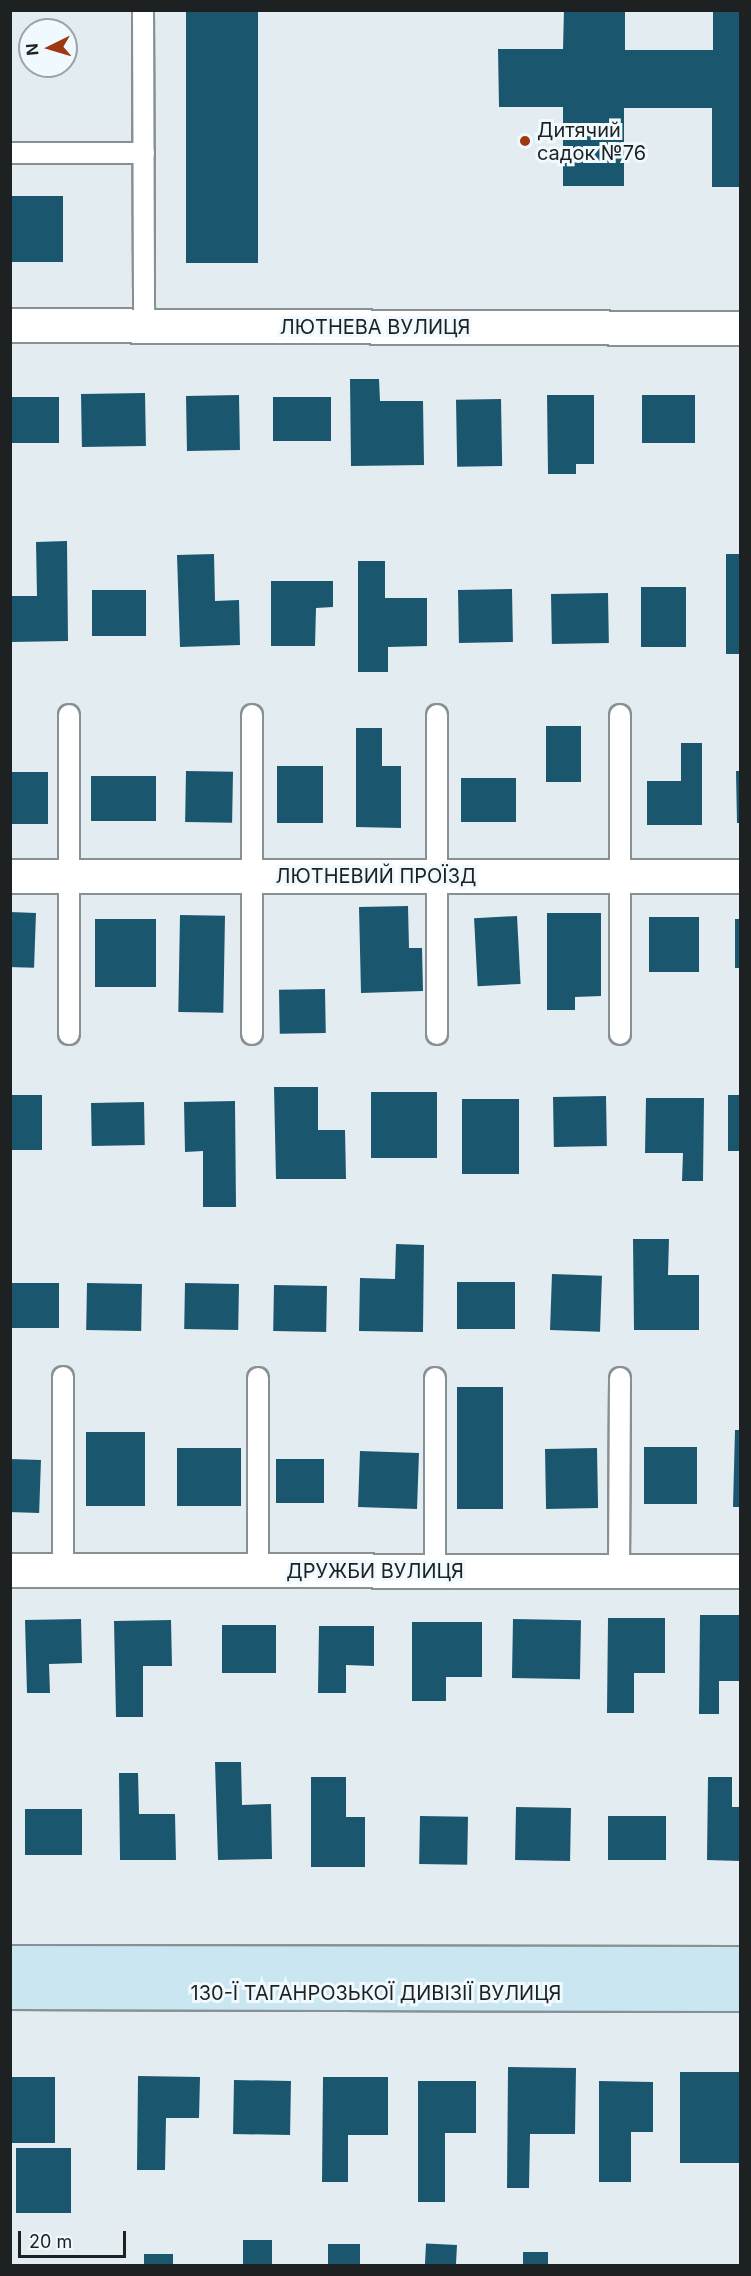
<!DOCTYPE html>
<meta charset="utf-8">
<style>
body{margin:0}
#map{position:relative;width:751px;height:2276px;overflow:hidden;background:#e2ecf1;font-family:Inter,sans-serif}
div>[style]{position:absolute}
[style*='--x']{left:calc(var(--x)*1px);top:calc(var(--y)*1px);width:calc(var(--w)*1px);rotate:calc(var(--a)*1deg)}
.building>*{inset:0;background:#1a576e;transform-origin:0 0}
.roads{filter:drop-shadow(2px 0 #879094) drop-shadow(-2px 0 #879094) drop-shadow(0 2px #879094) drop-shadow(0 -2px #879094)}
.lane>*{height:20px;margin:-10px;padding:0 10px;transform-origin:10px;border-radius:10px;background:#fff}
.street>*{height:33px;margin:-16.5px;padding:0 16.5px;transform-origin:16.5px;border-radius:16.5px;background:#fff}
.secondary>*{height:33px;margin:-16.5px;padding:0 16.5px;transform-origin:16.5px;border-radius:16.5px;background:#c9e6f1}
.dots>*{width:16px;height:16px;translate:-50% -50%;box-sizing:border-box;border:3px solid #f0fafe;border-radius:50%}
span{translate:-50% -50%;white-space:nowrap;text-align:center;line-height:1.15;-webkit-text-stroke:6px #f0fafe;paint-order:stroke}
.poi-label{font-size:20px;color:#1d2122}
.left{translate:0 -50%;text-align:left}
.street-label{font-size:20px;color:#1d2122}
.frame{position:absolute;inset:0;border:12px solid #1d2122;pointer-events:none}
.north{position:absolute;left:18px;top:18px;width:60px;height:60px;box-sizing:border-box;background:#f0fafe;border:2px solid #9ca3a6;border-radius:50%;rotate:265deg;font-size:16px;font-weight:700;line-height:24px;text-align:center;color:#1d2122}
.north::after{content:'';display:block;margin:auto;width:21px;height:27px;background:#9e3812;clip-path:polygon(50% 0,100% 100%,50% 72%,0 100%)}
.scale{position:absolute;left:18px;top:2231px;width:108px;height:27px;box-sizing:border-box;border:3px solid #1d2122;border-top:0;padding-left:8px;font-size:18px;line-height:21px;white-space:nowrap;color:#1d2122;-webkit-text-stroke:4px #f0fafe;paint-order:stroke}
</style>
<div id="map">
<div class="building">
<div style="left:186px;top:10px;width:72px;height:253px"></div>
<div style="clip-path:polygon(564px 10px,625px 10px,625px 50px,713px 50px,713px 10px,740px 10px,740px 187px,712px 187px,712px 108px,624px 108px,624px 186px,563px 186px,563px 107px,499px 107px,498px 49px,563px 49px)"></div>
<div style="left:10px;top:196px;width:53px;height:66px"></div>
<div style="clip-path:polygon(350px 379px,379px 379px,380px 401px,423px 401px,424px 465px,351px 466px)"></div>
<div style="left:145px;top:393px;width:53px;height:64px;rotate:89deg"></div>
<div style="left:239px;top:395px;width:55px;height:53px;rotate:89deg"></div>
<div style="clip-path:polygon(547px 395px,594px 395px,594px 464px,576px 464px,576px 474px,548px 474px)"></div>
<div style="left:642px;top:395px;width:53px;height:48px"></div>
<div style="left:59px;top:397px;width:46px;height:49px;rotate:90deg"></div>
<div style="left:273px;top:397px;width:58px;height:44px"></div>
<div style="left:501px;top:399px;width:67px;height:45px;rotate:89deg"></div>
<div style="clip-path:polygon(67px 541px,68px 641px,10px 642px,10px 596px,37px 596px,36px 542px)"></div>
<div style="clip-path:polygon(214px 554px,215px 601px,239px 600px,240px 645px,180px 647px,177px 555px)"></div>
<div style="left:740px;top:554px;width:100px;height:14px;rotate:90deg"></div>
<div style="clip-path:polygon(358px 561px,385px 561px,385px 598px,427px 598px,427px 646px,388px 647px,388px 672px,358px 672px)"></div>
<div style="clip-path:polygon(271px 581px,333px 581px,333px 607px,316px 608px,315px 646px,271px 646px)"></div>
<div style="left:641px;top:587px;width:45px;height:60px"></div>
<div style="left:512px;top:589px;width:53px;height:54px;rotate:89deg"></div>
<div style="left:146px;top:590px;width:46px;height:54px;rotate:90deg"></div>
<div style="left:608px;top:593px;width:50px;height:57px;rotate:89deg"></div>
<div style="left:546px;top:726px;width:35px;height:56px"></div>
<div style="clip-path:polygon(356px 728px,382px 728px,382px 766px,401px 766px,401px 828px,356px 827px)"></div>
<div style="clip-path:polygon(681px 743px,702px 743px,702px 825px,647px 825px,647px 781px,681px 781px)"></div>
<div style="left:277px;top:766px;width:46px;height:57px"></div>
<div style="left:186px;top:771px;width:47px;height:51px;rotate:1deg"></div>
<div style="clip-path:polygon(736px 771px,740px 771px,740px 823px,737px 823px)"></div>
<div style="left:10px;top:772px;width:38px;height:52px"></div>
<div style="left:91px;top:776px;width:65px;height:45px"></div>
<div style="left:516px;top:778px;width:44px;height:55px;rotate:90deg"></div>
<div style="clip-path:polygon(408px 906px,409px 948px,422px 948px,423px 991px,361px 993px,359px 907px)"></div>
<div style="left:10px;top:912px;width:26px;height:55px;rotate:2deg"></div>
<div style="clip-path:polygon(547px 913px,601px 913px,601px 996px,575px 997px,575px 1010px,547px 1010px)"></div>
<div style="left:180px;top:915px;width:45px;height:97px;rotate:1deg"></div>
<div style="left:517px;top:916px;width:68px;height:43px;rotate:87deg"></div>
<div style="left:649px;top:917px;width:50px;height:55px"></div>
<div style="left:95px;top:919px;width:61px;height:68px"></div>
<div style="left:735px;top:919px;width:5px;height:49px"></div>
<div style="left:325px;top:989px;width:44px;height:46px;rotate:89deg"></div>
<div style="clip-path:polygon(274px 1087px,318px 1087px,318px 1130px,345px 1130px,346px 1179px,276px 1179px)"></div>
<div style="left:371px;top:1092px;width:66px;height:66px"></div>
<div style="left:10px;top:1095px;width:32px;height:55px"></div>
<div style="left:728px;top:1095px;width:12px;height:56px"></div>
<div style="left:606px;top:1096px;width:50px;height:53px;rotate:89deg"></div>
<div style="clip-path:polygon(646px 1098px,704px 1098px,703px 1181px,682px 1181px,683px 1153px,645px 1153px)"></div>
<div style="left:462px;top:1099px;width:57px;height:75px"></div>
<div style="clip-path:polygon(235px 1101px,236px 1207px,203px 1207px,203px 1151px,185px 1152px,184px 1102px)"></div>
<div style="left:144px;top:1102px;width:43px;height:53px;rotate:89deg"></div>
<div style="clip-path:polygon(633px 1239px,669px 1239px,668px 1275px,699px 1275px,699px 1330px,634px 1330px)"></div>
<div style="clip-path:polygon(396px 1244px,424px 1245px,423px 1332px,359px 1331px,360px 1278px,395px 1279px)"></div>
<div style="left:552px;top:1274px;width:50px;height:56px;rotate:2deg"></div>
<div style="left:457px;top:1282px;width:58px;height:47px"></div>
<div style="left:10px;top:1283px;width:49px;height:45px"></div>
<div style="left:87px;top:1283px;width:55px;height:47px;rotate:1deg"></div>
<div style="left:185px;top:1283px;width:54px;height:46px;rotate:1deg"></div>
<div style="left:274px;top:1285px;width:53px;height:46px;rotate:1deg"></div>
<div style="left:457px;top:1387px;width:46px;height:122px"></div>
<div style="clip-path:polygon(735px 1430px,740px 1430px,740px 1507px,733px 1507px)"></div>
<div style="left:86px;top:1432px;width:59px;height:74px"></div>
<div style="left:644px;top:1447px;width:53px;height:57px"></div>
<div style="left:177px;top:1448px;width:64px;height:58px"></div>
<div style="left:597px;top:1448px;width:60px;height:52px;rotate:89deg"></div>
<div style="left:360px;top:1451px;width:59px;height:56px;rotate:2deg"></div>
<div style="left:10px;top:1459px;width:31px;height:53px;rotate:2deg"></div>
<div style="left:276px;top:1459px;width:48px;height:44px"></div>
<div style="clip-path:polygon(700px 1615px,740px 1615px,740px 1681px,719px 1681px,719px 1714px,699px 1714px)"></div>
<div style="clip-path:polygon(608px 1618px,665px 1618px,665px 1673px,634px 1673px,634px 1713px,607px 1713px)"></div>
<div style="clip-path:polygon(81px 1619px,82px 1663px,49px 1664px,50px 1693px,27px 1693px,25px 1620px)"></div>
<div style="left:513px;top:1619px;width:68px;height:59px;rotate:1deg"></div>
<div style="clip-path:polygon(171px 1620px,172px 1666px,143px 1666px,143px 1717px,116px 1717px,114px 1621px)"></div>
<div style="clip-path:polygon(412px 1622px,482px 1622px,482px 1677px,446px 1677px,446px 1701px,412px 1701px)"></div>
<div style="left:222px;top:1625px;width:54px;height:48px"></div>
<div style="clip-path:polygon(319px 1626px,374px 1626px,374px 1666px,346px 1665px,346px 1693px,318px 1693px)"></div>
<div style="clip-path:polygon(215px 1762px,241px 1762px,242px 1805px,271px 1804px,272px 1859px,218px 1860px)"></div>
<div style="clip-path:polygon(119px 1773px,138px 1773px,139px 1814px,175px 1814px,176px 1860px,120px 1860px)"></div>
<div style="clip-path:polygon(311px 1777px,346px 1777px,346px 1817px,365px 1817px,365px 1867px,311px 1867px)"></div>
<div style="clip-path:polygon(708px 1777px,732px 1777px,732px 1807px,740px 1807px,740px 1861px,707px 1860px)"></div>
<div style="left:516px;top:1807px;width:55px;height:53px;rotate:1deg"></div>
<div style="left:25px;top:1809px;width:57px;height:46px"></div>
<div style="left:420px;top:1816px;width:48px;height:48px;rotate:1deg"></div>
<div style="left:608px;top:1816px;width:58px;height:44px"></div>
<div style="clip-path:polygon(508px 2067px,576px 2068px,575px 2134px,530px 2134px,529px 2188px,507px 2188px)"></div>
<div style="left:680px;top:2072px;width:60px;height:91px"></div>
<div style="clip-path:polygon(138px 2076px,200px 2077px,199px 2118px,166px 2118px,165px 2170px,137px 2170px)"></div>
<div style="left:10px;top:2077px;width:45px;height:66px"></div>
<div style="clip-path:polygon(323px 2077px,388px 2077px,388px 2135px,348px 2135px,348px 2182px,322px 2182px)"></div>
<div style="left:234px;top:2080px;width:57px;height:54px;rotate:1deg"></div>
<div style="clip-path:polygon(418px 2081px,476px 2081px,476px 2133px,445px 2133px,445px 2202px,418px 2202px)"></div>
<div style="clip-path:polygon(599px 2081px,653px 2082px,653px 2132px,631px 2132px,631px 2182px,599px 2182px)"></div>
<div style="left:16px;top:2148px;width:55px;height:65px"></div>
<div style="left:243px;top:2240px;width:29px;height:26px"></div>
<div style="left:360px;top:2244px;width:22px;height:32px;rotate:90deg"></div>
<div style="left:457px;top:2245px;width:21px;height:31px;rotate:93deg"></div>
<div style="left:523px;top:2252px;width:25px;height:14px"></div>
<div style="left:144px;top:2254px;width:29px;height:12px"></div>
</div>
<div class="roads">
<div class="lane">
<div style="--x:143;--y:10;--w:316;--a:89.8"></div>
<div style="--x:10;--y:153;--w:134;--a:0"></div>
<div style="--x:252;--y:715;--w:319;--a:90"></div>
<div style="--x:437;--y:715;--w:319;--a:90"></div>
<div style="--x:620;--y:715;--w:319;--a:90"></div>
<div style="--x:69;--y:1034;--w:319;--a:-90"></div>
<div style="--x:63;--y:1570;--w:193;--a:-90"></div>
<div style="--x:258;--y:1570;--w:192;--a:-90"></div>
<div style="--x:435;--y:1571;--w:193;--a:-90"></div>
<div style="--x:619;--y:1571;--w:193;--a:-89.7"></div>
</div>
<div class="street">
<div style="--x:10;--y:325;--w:730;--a:0.24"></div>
<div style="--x:10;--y:876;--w:730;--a:0"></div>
<div style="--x:10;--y:1570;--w:730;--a:0.08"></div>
</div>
<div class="secondary">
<div style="--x:10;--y:1962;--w:730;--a:0.08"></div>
<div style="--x:10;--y:1992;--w:730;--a:0.16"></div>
</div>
</div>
<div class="dots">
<div style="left:525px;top:141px;background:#9e3812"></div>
</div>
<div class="poi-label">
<span class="left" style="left:537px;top:142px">Дитячий<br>садок №76</span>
</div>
<div class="street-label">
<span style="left:375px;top:327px">ЛЮТНЕВА ВУЛИЦЯ</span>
<span style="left:376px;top:876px">ЛЮТНЕВИЙ ПРОЇЗД</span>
<span style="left:375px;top:1571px">ДРУЖБИ ВУЛИЦЯ</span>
<span style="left:376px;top:1993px">130-Ї ТАГАНРОЗЬКОЇ ДИВІЗІЇ ВУЛИЦЯ</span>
</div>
<div class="frame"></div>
<div class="north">N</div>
<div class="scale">20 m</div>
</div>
